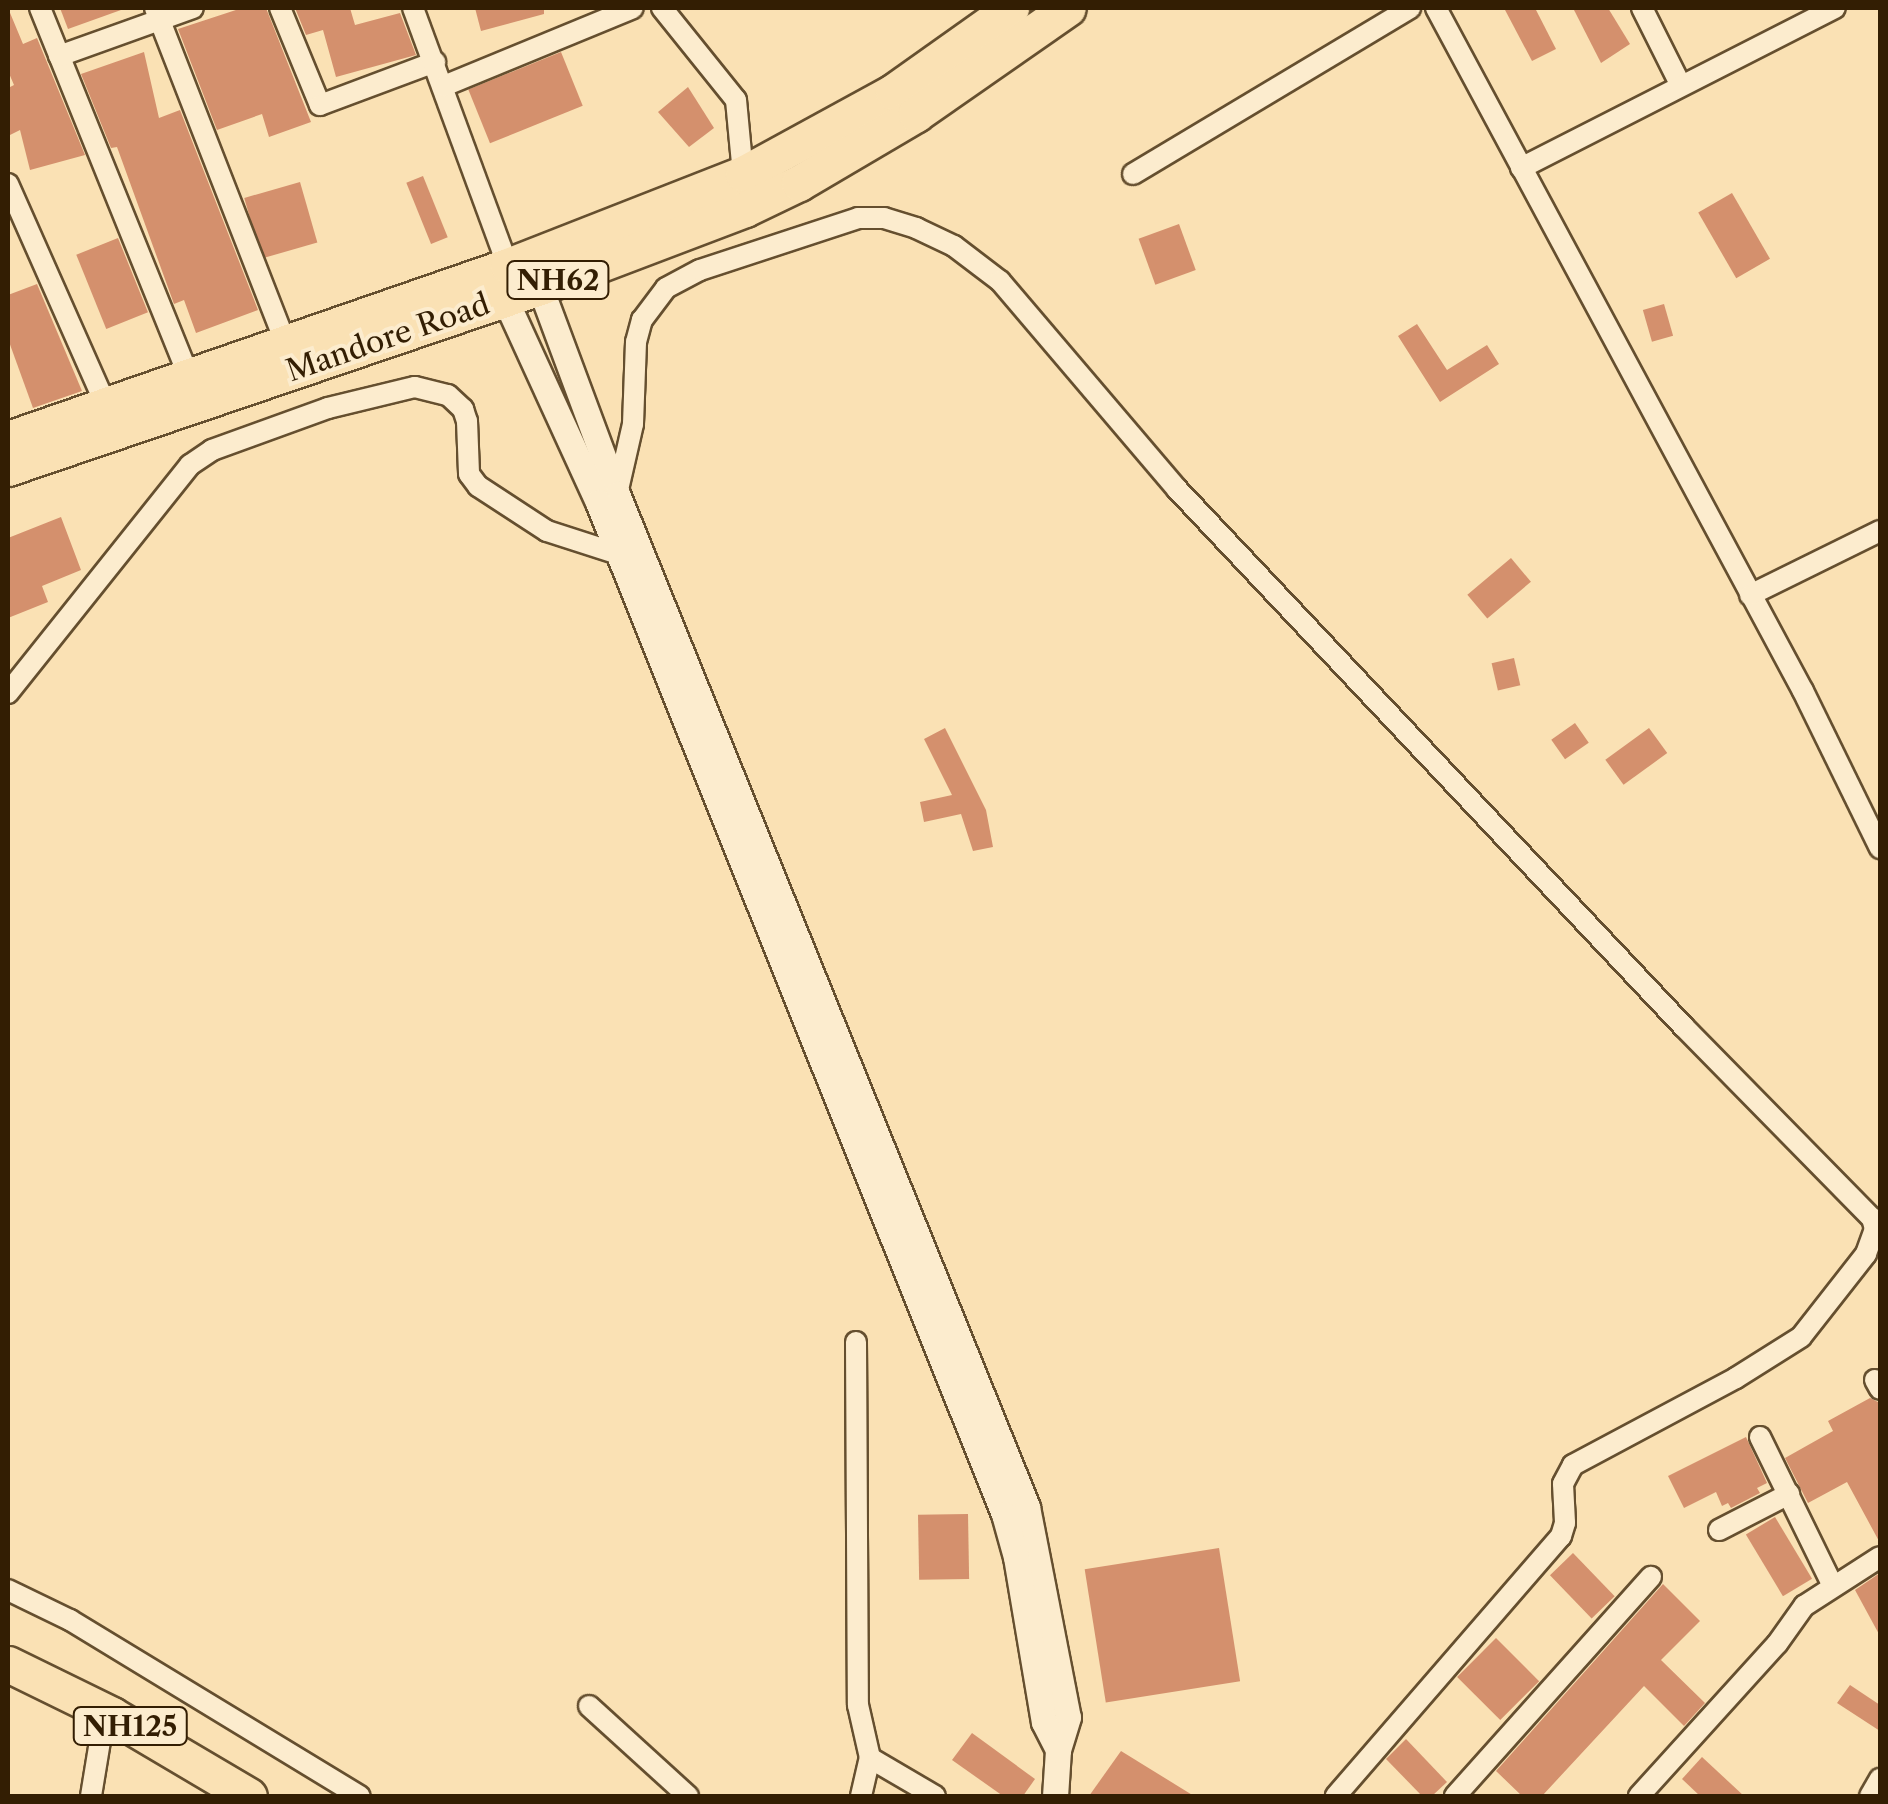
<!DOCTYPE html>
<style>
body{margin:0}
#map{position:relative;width:1888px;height:1804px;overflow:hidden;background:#fae1b4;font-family:"Libre Caslon Text",serif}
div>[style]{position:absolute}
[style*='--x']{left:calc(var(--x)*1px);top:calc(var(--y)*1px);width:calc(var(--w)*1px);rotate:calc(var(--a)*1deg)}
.building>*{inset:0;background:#d4906d;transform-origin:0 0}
.roads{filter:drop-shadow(2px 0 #654f2f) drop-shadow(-2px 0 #654f2f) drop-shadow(0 2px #654f2f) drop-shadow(0 -2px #654f2f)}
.minor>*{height:20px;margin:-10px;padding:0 10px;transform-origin:10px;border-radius:10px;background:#fcecce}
.tertiary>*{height:25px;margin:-12.5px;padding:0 12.5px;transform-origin:12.5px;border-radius:12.5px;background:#fcecce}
.trunk>*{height:35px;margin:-17.5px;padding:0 17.5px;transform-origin:17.5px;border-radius:17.5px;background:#fae1b4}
span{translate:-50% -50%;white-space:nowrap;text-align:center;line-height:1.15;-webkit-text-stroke:8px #fcecce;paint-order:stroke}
.shield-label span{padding:2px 8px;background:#fcecce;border:2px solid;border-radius:8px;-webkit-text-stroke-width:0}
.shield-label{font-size:28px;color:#331e03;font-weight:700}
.street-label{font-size:30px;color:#331e03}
.frame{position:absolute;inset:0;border:10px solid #331e03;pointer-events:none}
</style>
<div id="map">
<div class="building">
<div style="clip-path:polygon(8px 8px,23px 44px,37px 38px,85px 155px,30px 170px,20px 130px,8px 136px,8px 88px,14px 85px,8px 71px)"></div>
<div style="clip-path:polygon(60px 8px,121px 8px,121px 10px,68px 29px)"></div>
<div style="clip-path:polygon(242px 8px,266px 8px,311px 122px,269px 137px,262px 114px,217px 130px,178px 29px)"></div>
<div style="clip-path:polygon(295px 8px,350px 8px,355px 25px,400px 13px,416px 55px,336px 77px,323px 30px,306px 35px)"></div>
<div style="clip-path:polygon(475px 8px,544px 8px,544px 14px,481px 31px)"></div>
<div style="clip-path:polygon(1504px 8px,1535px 8px,1556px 49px,1532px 61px)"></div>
<div style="clip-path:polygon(1573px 8px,1608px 8px,1630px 44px,1601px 63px)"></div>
<div style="clip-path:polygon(144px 52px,159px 118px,180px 110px,258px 310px,196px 333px,184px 300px,174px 304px,117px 147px,111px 148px,81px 74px)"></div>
<div style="left:561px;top:52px;width:58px;height:100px;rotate:68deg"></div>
<div style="clip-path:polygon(688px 87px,714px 128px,689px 147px,658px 112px)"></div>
<div style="left:423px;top:176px;width:66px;height:18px;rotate:68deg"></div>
<div style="left:300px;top:182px;width:63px;height:58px;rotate:74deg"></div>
<div style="left:1732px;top:193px;width:76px;height:39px;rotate:60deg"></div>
<div style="left:1179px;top:224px;width:49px;height:43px;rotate:70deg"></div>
<div style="left:118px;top:238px;width:80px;height:45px;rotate:68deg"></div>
<div style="clip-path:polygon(37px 284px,82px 391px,33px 408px,8px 339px,8px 295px)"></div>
<div style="left:1664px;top:304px;width:33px;height:22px;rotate:74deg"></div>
<div style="clip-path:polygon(1417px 324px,1447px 370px,1487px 345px,1499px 364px,1440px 402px,1398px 336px)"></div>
<div style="clip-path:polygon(61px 517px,81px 570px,42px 586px,48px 602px,8px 618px,8px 538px)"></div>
<div style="left:1511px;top:558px;width:31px;height:57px;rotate:50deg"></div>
<div style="left:1514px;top:658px;width:28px;height:23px;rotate:77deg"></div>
<div style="left:1575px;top:723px;width:24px;height:29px;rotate:55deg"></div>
<div style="clip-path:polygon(945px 728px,986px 810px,993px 847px,973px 851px,961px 814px,924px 822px,920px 802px,952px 795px,924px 739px)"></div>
<div style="left:1649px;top:728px;width:31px;height:54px;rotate:54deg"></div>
<div style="clip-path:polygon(1870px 1398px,1880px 1403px,1880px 1543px,1847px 1482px,1808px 1503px,1785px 1458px,1833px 1431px,1828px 1421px)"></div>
<div style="clip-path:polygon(1746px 1437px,1767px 1483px,1757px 1488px,1760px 1493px,1731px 1508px,1728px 1503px,1722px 1506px,1716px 1492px,1684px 1508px,1668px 1476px)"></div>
<div style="left:968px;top:1514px;width:65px;height:50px;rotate:89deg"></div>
<div style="left:1775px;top:1517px;width:72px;height:34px;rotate:59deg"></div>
<div style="left:1219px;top:1548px;width:135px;height:136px;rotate:81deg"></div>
<div style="left:1573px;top:1553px;width:60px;height:32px;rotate:46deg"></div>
<div style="clip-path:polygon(1880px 1573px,1880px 1636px,1855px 1590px)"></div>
<div style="clip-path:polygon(1663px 1584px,1700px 1621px,1661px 1660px,1705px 1703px,1684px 1726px,1644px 1686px,1542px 1796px,1522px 1796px,1496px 1771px)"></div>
<div style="left:1496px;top:1638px;width:61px;height:55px;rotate:45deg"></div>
<div style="clip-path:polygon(1850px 1685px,1880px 1705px,1880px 1731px,1837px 1703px)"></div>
<div style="clip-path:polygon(972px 1733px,1035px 1779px,1023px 1796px,1003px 1796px,952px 1760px)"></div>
<div style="clip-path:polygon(1406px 1739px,1447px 1782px,1432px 1796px,1422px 1796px,1386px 1759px)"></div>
<div style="clip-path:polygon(1121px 1751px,1194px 1796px,1089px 1796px)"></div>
<div style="clip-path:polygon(1702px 1757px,1744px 1796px,1700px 1796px,1682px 1779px)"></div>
</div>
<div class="roads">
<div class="minor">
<div style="--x:40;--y:8;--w:398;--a:68"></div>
<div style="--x:155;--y:8;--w:361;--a:68.7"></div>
<div style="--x:280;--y:8;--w:105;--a:67.6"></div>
<div style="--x:320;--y:105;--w:123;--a:-20.5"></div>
<div style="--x:413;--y:8;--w:275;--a:69.8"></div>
<div style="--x:662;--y:8;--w:118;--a:51.2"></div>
<div style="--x:736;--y:100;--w:74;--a:84.6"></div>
<div style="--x:1436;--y:8;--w:775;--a:61.75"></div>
<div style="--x:1803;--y:691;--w:175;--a:63.9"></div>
<div style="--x:1642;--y:8;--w:87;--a:63.4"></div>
<div style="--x:59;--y:56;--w:142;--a:-19.7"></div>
<div style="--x:444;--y:86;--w:204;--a:-22.4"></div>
<div style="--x:1521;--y:168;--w:352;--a:-27"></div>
<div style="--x:1133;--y:174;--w:323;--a:-30.9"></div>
<div style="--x:8;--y:184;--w:244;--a:66.1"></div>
<div style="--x:617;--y:494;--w:72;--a:-77.1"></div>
<div style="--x:633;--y:424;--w:82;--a:-87.9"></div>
<div style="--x:636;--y:342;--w:23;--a:-75"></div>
<div style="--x:642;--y:320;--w:40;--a:-53"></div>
<div style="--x:666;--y:288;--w:38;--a:-28"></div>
<div style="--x:700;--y:270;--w:166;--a:-18.2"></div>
<div style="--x:858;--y:218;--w:26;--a:0"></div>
<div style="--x:884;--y:218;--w:34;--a:17"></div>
<div style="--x:916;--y:228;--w:42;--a:25.3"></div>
<div style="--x:954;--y:246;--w:58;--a:37.3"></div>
<div style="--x:1000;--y:281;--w:273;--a:49.6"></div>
<div style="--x:1177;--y:489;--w:739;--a:46.7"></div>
<div style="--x:1684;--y:1027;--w:268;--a:45.5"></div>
<div style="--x:1872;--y:1218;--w:11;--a:75"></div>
<div style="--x:1875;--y:1229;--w:27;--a:110"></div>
<div style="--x:1866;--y:1254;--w:105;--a:128.1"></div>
<div style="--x:1801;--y:1337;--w:77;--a:147.8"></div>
<div style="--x:1736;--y:1378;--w:185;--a:151.9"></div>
<div style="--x:1573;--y:1465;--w:21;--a:118"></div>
<div style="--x:1563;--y:1484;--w:39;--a:87"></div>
<div style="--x:1565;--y:1523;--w:14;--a:107"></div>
<div style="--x:1561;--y:1536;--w:344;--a:130.9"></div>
<div style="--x:1750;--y:595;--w:145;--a:-26.2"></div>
<div style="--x:8;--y:693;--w:292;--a:-51.4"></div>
<div style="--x:190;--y:465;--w:27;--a:-34"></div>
<div style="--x:212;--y:450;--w:123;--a:-19.9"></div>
<div style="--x:328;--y:408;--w:89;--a:-13.6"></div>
<div style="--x:415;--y:387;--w:34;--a:14"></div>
<div style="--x:448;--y:395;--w:21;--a:43"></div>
<div style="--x:463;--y:409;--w:13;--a:72"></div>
<div style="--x:467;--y:421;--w:53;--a:87.8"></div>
<div style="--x:469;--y:474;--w:15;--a:53"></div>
<div style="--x:478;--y:486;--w:82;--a:33.1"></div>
<div style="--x:547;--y:531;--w:75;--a:17.9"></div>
<div style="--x:856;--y:1342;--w:363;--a:89.7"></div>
<div style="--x:858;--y:1705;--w:54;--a:77.2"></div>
<div style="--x:870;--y:1758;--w:75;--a:30.3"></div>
<div style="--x:1875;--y:1380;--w:10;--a:61"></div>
<div style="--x:1760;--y:1437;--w:164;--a:63.9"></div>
<div style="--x:1719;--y:1530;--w:79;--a:-27.2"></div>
<div style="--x:8;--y:1590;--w:69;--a:25.8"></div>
<div style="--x:70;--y:1620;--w:339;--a:31.3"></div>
<div style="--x:589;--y:1706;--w:134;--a:42.3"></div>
<div style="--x:91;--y:1796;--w:62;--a:-80.7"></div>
<div style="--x:861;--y:1796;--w:39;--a:-77"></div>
<div style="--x:1455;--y:1796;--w:294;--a:-48.2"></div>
<div style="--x:1639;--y:1796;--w:205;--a:-47.8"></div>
<div style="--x:1777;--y:1644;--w:47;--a:-54.6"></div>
<div style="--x:1804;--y:1606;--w:90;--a:-32.8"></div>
<div style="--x:1870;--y:1796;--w:20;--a:-60"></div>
</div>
<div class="tertiary">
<div style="--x:540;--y:287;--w:221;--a:69.6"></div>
<div style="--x:617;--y:494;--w:1093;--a:67.96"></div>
<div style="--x:1027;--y:1507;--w:214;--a:79"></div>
<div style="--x:1068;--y:1717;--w:34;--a:107"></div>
<div style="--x:1058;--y:1750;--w:46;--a:93.7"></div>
<div style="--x:505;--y:299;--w:223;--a:65.4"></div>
<div style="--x:598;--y:502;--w:1090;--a:68.14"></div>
<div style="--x:1004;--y:1514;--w:45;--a:74.4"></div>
<div style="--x:1016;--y:1557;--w:167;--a:80.4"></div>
<div style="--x:1044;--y:1722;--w:31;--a:63"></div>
</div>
<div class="trunk">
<div style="--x:8;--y:439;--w:529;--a:-19.09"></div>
<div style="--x:508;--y:266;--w:252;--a:-21.4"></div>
<div style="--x:743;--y:174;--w:171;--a:-28.7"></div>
<div style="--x:893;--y:92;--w:145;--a:-35.4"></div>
<div style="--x:8;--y:468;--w:562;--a:-18.79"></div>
<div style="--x:540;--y:287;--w:219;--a:-20.8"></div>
<div style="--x:745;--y:209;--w:60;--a:-25.7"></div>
<div style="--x:799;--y:183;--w:136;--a:-30.5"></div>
<div style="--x:916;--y:114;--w:185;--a:-34.9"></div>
<div style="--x:8;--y:1664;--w:116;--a:26.1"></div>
<div style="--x:112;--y:1715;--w:159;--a:30.6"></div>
</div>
</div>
<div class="shield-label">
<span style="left:558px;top:280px">NH62</span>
<span style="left:130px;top:1726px">NH125</span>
</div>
<div class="street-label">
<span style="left:388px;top:338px;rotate:-19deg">Mandore Road</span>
</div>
<div class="frame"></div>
</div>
